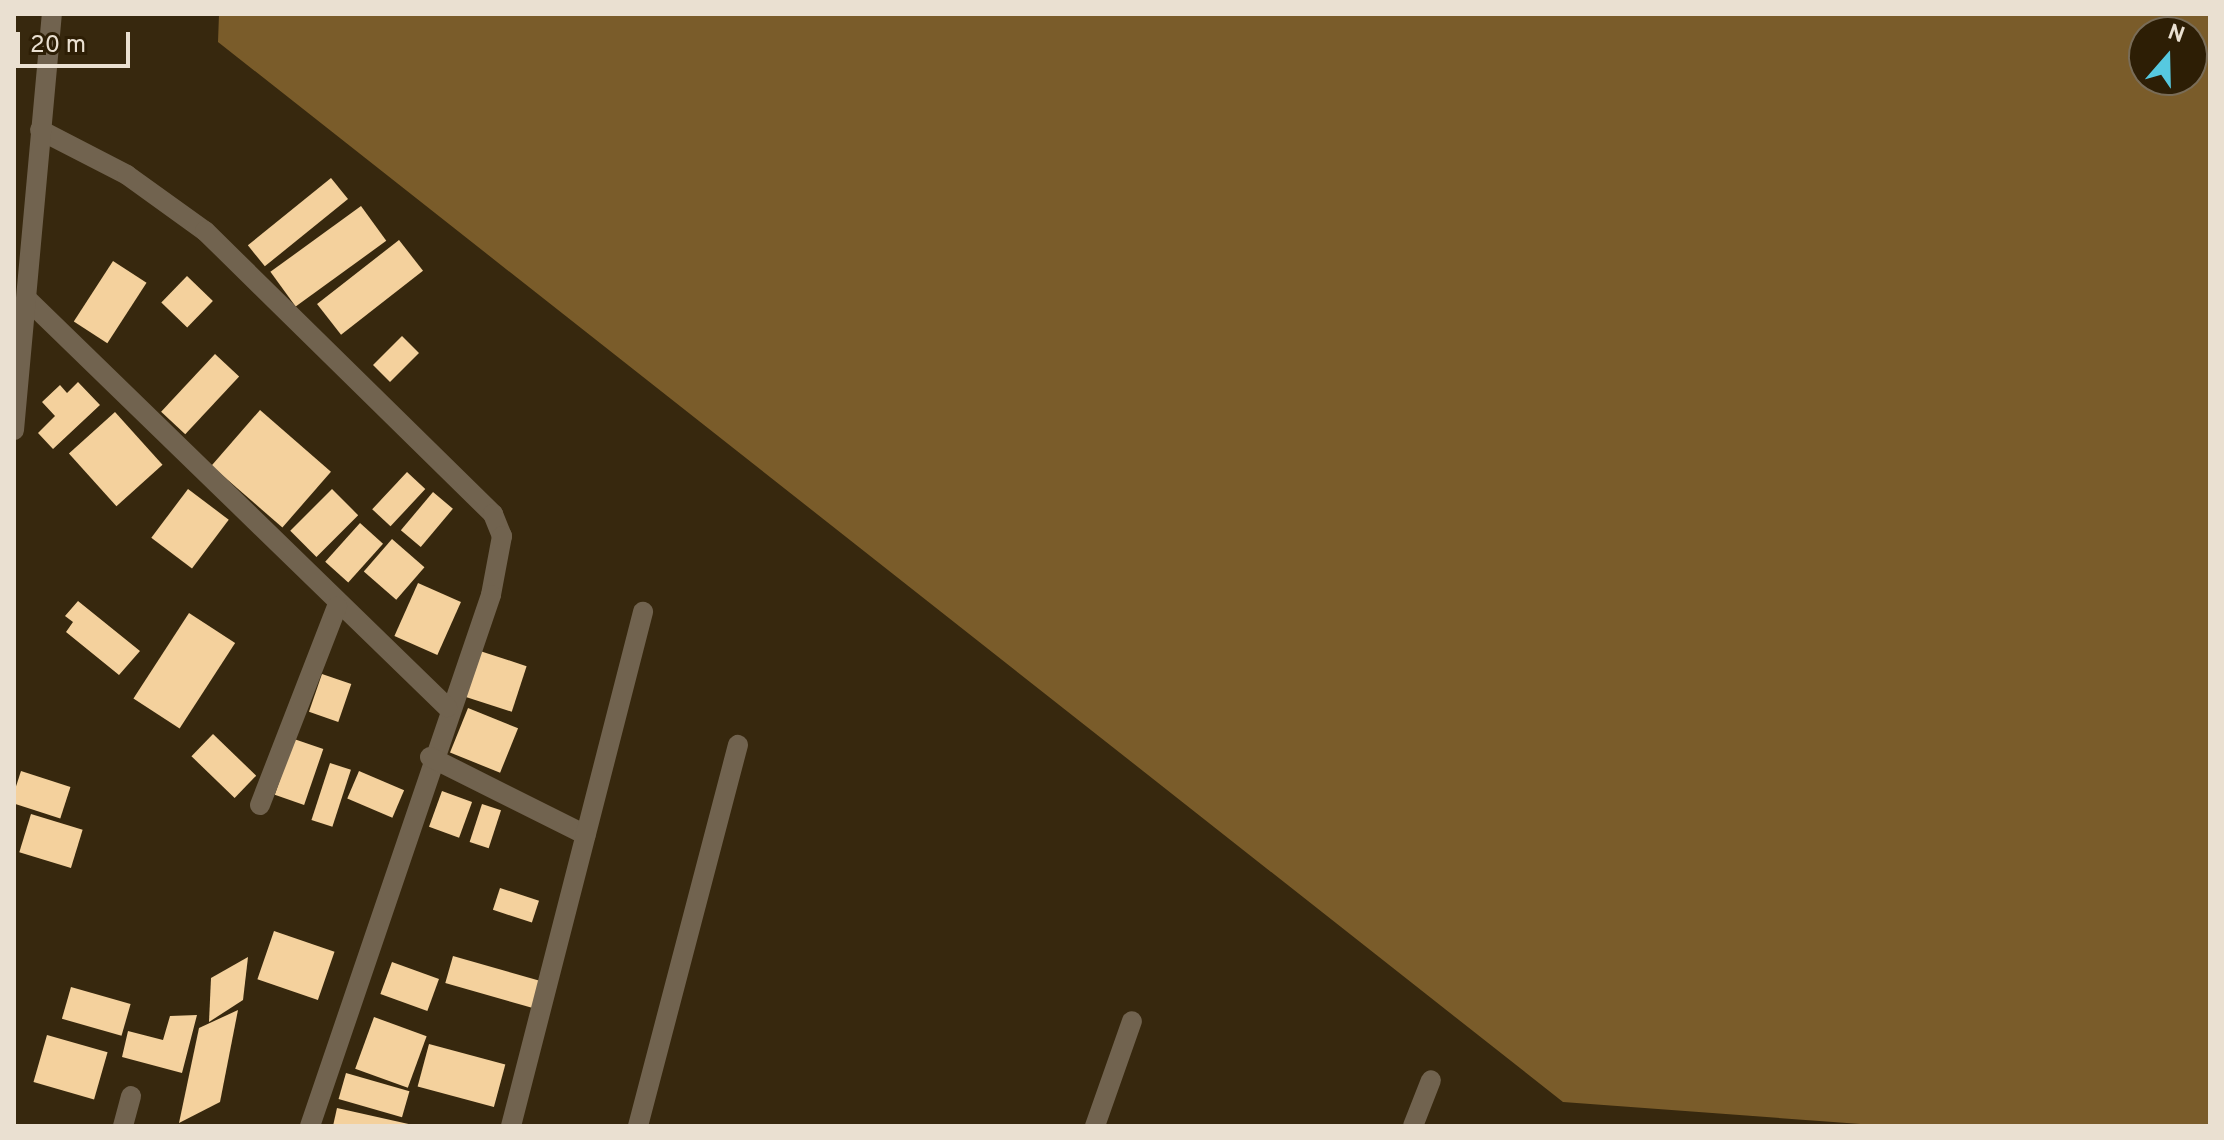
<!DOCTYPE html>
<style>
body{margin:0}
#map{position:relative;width:2224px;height:1140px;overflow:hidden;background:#37280e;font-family:Overpass,sans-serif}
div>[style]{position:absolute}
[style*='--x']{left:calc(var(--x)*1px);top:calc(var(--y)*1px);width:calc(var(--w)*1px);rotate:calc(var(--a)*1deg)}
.forest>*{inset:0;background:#7a5c2a}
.building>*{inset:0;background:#f4d19d;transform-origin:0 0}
.service>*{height:20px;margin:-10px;padding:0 10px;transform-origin:10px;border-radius:10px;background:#71634f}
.minor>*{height:20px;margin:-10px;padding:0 10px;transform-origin:10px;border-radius:10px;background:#71634f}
span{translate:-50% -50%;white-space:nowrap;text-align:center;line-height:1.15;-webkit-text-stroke:8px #2d1e05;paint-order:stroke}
.frame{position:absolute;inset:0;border:16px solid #eae0d1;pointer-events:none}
.north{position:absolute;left:2128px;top:16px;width:80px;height:80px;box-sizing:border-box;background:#2d1e05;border:2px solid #796c57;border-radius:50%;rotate:20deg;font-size:22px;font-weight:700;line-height:32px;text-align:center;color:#eae0d1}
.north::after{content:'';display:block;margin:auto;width:28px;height:36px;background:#56c9e0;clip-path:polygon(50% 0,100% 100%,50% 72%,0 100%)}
.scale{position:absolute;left:16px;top:32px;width:114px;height:36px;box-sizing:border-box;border:4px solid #eae0d1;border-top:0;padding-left:10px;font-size:24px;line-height:28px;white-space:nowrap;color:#eae0d1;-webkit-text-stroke:6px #2d1e05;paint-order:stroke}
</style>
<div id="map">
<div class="forest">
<div style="clip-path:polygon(evenodd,219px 14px,2210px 14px,2210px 1126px,1888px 1126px,1563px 1102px,218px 42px,219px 14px,2144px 32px,2192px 32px,2192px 80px,2144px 80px,2144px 32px)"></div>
</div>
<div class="building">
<div style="left:331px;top:178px;width:27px;height:107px;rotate:51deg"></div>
<div style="left:361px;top:206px;width:43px;height:112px;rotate:54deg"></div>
<div style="left:399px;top:240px;width:39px;height:104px;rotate:52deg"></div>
<div style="left:113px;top:261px;width:40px;height:72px;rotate:33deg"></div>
<div style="left:187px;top:276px;width:36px;height:37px;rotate:44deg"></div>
<div style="left:402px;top:336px;width:24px;height:41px;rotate:45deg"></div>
<div style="left:215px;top:354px;width:33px;height:79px;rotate:43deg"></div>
<div style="clip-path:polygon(78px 382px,100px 405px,53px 449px,38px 433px,55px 416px,42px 402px,60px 385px,67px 393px)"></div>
<div style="left:260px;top:410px;width:94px;height:74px;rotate:41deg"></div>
<div style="left:115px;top:412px;width:71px;height:62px;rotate:48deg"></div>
<div style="left:407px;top:472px;width:25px;height:51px;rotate:43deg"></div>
<div style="left:188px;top:489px;width:51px;height:61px;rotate:37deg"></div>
<div style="left:332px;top:489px;width:37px;height:59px;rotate:45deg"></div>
<div style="left:433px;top:492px;width:26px;height:50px;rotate:40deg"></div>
<div style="left:360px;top:523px;width:31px;height:52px;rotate:42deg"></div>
<div style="left:392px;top:539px;width:43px;height:43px;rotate:41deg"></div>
<div style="left:418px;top:583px;width:47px;height:58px;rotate:24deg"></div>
<div style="clip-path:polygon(78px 601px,140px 651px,119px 675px,66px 632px,73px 622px,65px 616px)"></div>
<div style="left:189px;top:613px;width:55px;height:102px;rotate:33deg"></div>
<div style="left:480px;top:651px;width:49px;height:48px;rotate:18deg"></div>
<div style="left:322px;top:674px;width:31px;height:40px;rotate:19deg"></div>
<div style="left:468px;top:708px;width:54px;height:48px;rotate:22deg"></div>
<div style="left:213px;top:734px;width:60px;height:31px;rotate:44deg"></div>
<div style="left:294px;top:739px;width:31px;height:59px;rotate:19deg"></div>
<div style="left:330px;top:763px;width:22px;height:60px;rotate:18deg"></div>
<div style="left:21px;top:771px;width:52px;height:33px;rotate:18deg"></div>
<div style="left:359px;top:771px;width:49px;height:30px;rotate:23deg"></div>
<div style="left:442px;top:791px;width:32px;height:38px;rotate:20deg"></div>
<div style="left:482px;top:804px;width:20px;height:40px;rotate:18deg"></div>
<div style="left:31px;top:814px;width:54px;height:40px;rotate:17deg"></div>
<div style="left:500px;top:888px;width:41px;height:23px;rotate:18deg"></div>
<div style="left:274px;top:931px;width:64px;height:51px;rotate:19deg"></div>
<div style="left:453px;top:956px;width:92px;height:28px;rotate:16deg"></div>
<div style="clip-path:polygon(248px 957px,243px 1000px,209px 1022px,211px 978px)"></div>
<div style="left:392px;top:962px;width:50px;height:34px;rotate:20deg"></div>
<div style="left:71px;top:987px;width:62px;height:33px;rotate:16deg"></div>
<div style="clip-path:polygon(238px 1010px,220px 1102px,179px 1123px,199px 1028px)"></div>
<div style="clip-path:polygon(197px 1015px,182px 1073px,122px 1057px,128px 1031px,163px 1040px,170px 1016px)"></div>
<div style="left:374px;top:1017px;width:56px;height:55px;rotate:20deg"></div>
<div style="left:47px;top:1035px;width:63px;height:49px;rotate:16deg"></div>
<div style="left:429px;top:1044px;width:79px;height:44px;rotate:15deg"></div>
<div style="left:346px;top:1073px;width:66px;height:27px;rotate:16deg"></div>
<div style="clip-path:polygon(337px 1108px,413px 1125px,413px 1126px,333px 1126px)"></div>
</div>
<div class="service">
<div style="--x:123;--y:1126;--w:31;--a:-75"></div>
</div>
<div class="minor">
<div style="--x:40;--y:130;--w:98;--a:27.3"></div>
<div style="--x:127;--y:175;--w:96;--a:35.7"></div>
<div style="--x:205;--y:231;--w:404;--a:44.5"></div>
<div style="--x:493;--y:514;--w:24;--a:68"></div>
<div style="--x:502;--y:536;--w:60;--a:100.6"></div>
<div style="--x:491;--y:595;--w:561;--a:108.82"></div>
<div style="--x:27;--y:299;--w:586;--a:44.17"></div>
<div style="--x:14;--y:430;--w:418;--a:-84.8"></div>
<div style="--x:430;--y:757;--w:174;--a:26.6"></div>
<div style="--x:260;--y:805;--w:213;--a:-68.8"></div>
<div style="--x:511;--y:1126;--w:531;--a:-75.6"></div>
<div style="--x:638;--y:1126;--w:394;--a:-75.3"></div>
<div style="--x:1095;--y:1126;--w:111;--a:-70.6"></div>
<div style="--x:1413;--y:1126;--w:49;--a:-68.6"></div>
</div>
<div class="frame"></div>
<div class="north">N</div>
<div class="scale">20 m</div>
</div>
